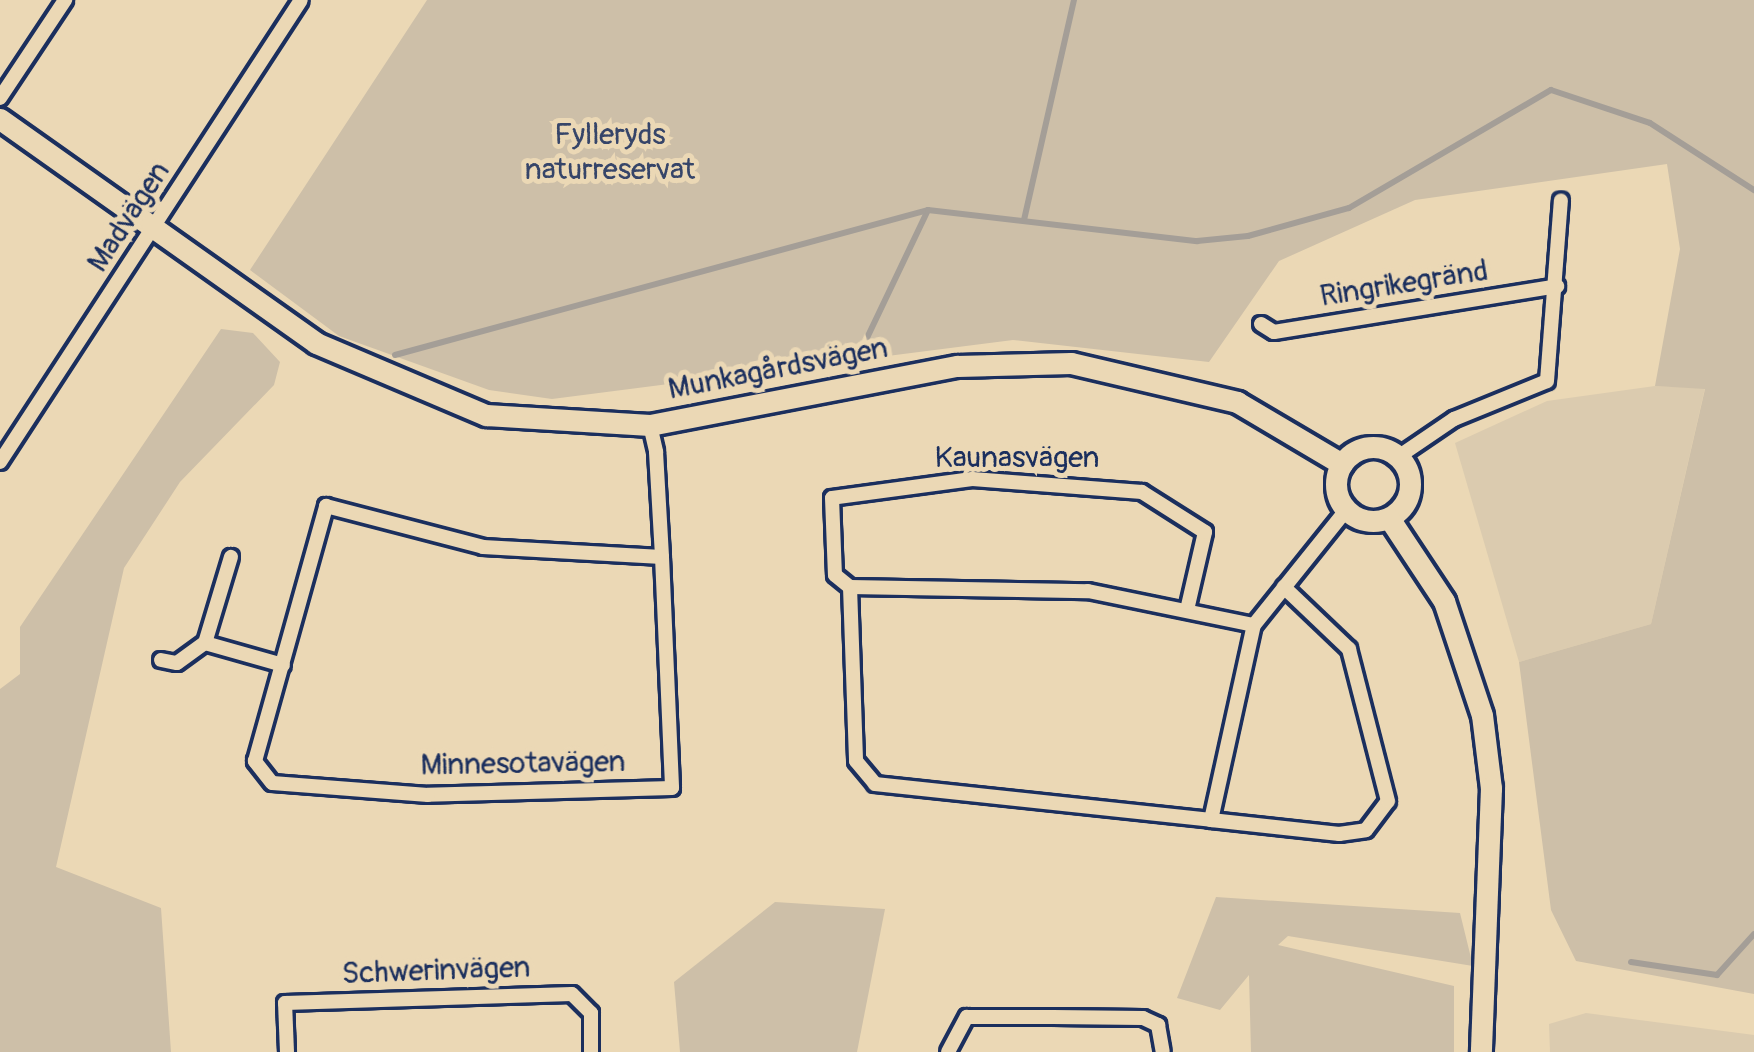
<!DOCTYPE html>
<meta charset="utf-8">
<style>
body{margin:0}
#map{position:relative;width:1754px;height:1052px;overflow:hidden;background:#ebd8b5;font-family:Pangolin,sans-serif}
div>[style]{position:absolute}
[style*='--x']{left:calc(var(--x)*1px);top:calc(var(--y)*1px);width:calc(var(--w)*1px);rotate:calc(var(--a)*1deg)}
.built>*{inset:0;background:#dbcbaf}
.green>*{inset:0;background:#cdbfa8}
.stream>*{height:6px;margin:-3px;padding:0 3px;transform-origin:3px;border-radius:3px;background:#a49e97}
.roads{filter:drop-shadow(3px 0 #1b2f5e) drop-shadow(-3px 0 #1b2f5e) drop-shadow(0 3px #1b2f5e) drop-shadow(0 -3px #1b2f5e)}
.street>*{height:14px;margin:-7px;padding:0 7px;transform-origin:7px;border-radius:7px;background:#ebd8b5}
.secondary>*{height:21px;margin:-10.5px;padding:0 10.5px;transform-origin:10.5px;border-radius:10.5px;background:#ebd8b5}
.secondary>.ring{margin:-10.5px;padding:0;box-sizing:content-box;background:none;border:21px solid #ebd8b5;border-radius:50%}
span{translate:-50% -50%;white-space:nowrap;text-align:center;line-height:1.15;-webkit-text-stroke:10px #ebd8b5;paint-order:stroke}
.park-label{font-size:30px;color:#364569}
.street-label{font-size:30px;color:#1b2f5e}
</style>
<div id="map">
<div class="built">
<div style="clip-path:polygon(1655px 386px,1705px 388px,1651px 624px,1519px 662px,1455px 443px,1547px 401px)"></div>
<div style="clip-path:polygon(1586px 1013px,1754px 1035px,1754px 1052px,1550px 1052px,1549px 1024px)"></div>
</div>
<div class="green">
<div style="clip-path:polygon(427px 0,1754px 0,1754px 994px,1576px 961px,1551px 910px,1519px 662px,1651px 624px,1705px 389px,1655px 386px,1680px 249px,1667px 164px,1415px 200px,1279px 261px,1209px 362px,1013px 340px,552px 399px,489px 390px,339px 336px,250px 270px)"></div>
<div style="clip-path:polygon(221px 329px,253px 333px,280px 362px,274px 385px,180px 482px,124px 568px,56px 867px,161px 908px,171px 1052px,0 1052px,0 689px,20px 674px,20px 627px)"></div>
<div style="clip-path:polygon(1216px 897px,1460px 913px,1473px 966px,1288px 936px,1278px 945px,1454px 986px,1454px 1052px,1251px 1052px,1249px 975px,1220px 1010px,1177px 998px)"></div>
<div style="clip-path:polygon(775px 902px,885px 909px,857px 1052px,680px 1052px,674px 982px)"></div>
</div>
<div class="stream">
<div style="--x:1024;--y:220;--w:226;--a:-77.2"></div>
<div style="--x:866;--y:340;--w:144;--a:-64.5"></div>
<div style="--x:395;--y:355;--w:552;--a:-15.22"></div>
<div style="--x:928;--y:210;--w:271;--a:6.6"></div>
<div style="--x:1197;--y:241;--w:51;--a:-5.6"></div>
<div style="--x:1248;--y:236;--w:105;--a:-15.5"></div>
<div style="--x:1349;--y:208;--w:234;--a:-30.3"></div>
<div style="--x:1551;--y:90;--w:104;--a:18.4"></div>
<div style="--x:1650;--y:123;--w:124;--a:32.8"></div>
<div style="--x:1631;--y:962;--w:87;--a:8.6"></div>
<div style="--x:1717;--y:975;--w:55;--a:-47.9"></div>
</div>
<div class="roads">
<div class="street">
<div style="--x:0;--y:98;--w:118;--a:-56.4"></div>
<div style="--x:1261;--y:324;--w:15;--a:32"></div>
<div style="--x:1274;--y:332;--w:287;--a:-9.2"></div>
<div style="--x:650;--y:425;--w:28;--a:77"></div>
<div style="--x:656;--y:452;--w:105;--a:86.7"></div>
<div style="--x:662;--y:557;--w:231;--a:87.5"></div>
<div style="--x:672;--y:788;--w:244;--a:178.4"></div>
<div style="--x:428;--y:795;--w:156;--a:-175.6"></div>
<div style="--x:272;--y:783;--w:28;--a:-128"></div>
<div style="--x:255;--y:761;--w:265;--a:-74.4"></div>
<div style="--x:326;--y:506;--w:162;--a:14.6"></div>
<div style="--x:483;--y:547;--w:179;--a:3.2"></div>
<div style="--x:1398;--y:457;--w:68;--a:-34.2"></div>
<div style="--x:1454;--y:419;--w:100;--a:-22.2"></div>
<div style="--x:1547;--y:381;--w:181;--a:-85.6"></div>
<div style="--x:0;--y:462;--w:551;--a:-56.92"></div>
<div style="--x:850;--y:587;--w:174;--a:88"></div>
<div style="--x:856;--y:761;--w:30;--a:50"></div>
<div style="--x:875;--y:784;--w:338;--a:6.1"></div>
<div style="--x:1211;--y:820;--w:200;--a:-77.6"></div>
<div style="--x:1254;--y:625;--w:147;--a:-51.3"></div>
<div style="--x:1187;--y:610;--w:80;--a:-77"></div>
<div style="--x:1205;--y:532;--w:75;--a:-147.6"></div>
<div style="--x:1142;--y:492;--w:170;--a:-175.6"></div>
<div style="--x:972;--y:479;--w:141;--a:172.3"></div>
<div style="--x:832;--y:498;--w:77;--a:87.8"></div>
<div style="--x:835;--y:575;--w:19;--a:39"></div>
<div style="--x:850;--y:587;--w:238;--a:1"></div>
<div style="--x:1088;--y:591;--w:169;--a:11.6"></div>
<div style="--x:205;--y:643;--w:90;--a:-73.2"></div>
<div style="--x:161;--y:660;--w:16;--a:11"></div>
<div style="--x:177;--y:663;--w:34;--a:-36"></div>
<div style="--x:205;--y:643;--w:81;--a:15.8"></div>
<div style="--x:1211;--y:820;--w:129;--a:6.2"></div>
<div style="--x:1339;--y:834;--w:27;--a:-8"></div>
<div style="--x:1366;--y:830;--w:36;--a:-53"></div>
<div style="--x:1388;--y:801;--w:157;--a:-104.4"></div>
<div style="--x:1349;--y:649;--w:90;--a:-136.4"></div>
<div style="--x:287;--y:1052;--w:49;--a:-92.3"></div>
<div style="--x:285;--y:1003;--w:287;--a:-1.8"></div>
<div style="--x:572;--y:994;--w:27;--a:45"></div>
<div style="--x:591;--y:1013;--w:39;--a:90"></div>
<div style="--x:948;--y:1052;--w:40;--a:-62"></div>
<div style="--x:967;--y:1017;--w:86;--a:0"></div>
<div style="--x:1053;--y:1017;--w:90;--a:0.6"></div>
<div style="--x:1143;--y:1018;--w:17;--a:25"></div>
<div style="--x:1158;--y:1025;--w:27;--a:80"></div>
</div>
<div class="secondary">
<div style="--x:0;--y:119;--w:387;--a:35.3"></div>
<div style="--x:316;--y:343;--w:185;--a:23"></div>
<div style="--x:486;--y:415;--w:164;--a:3.5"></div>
<div style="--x:650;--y:425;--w:313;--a:-10.9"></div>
<div style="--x:957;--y:366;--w:114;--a:-1.5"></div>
<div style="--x:1071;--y:363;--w:171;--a:13.2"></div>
<div style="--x:1237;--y:402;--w:122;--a:30.6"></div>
<div class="ring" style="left:1336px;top:447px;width:53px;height:53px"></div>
<div style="--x:1389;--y:518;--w:100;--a:56.5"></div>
<div style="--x:1444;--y:601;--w:120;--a:71.6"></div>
<div style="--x:1482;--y:715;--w:74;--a:83"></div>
<div style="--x:1491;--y:788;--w:264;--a:92.2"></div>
</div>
</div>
<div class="park-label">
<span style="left:610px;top:152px">Fylleryds<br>naturreservat</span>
</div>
<div class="street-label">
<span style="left:129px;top:217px;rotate:-57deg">Madvägen</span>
<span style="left:1404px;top:284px;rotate:-9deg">Ringrikegränd</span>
<span style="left:778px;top:369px;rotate:-11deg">Munkagårdsvägen</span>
<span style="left:1017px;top:458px">Kaunasvägen</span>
<span style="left:523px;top:764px;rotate:-1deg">Minnesotavägen</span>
<span style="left:436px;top:971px;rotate:-2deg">Schwerinvägen</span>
</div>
</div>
